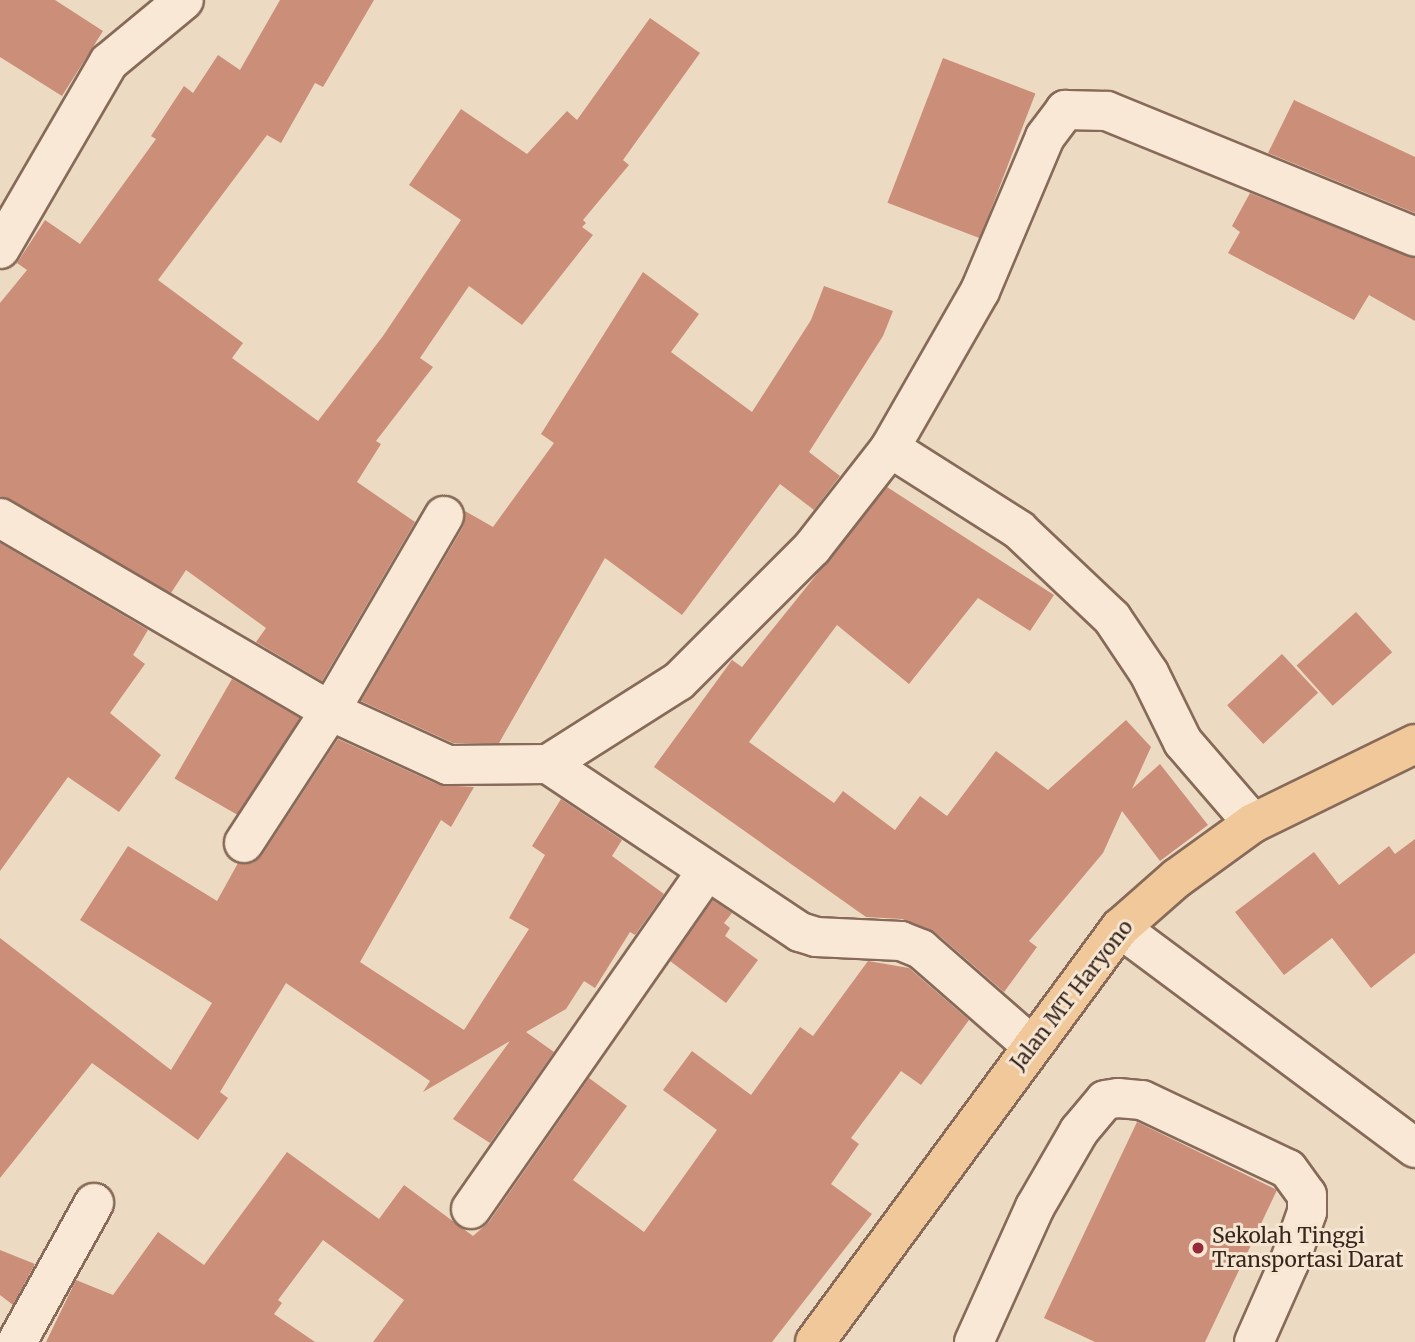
<!DOCTYPE html>
<style>
body{margin:0}
#map{position:relative;width:1415px;height:1342px;overflow:hidden;background:#eddac2;font-family:Merriweather,serif}
div>[style]{position:absolute}
[style*='--x']{left:calc(var(--x)*1px);top:calc(var(--y)*1px);width:calc(var(--w)*1px);rotate:calc(var(--a)*1deg)}
.building>*{inset:0;background:#cb8e78;transform-origin:0 0}
.roads{filter:drop-shadow(2px 0 #876a59) drop-shadow(-2px 0 #876a59) drop-shadow(0 2px #876a59) drop-shadow(0 -2px #876a59)}
.minor>*{height:38px;margin:-19px;padding:0 19px;transform-origin:19px;border-radius:19px;background:#f8e8d5}
.major>*{height:38px;margin:-19px;padding:0 19px;transform-origin:19px;border-radius:19px;background:#f1c89a}
.dots>*{width:19px;height:19px;translate:-50% -50%;box-sizing:border-box;border:4px solid #f5e5d1;border-radius:50%}
span{translate:-50% -50%;white-space:nowrap;text-align:center;line-height:1.15;-webkit-text-stroke:6px #f5e5d1;paint-order:stroke}
.street-label{font-size:21px;color:#37261d}
.poi-label{font-size:21px;color:#37261d}
.left{translate:0 -50%;text-align:left}
</style>
<div id="map">
<div class="building">
<div style="clip-path:polygon(0 0,55px 0,103px 31px,62px 96px,0 57px)"></div>
<div style="clip-path:polygon(280px 0,374px 0,323px 87px,315px 83px,281px 143px,267px 135px,158px 280px,243px 343px,232px 358px,318px 421px,383px 336px,461px 220px,409px 185px,461px 109px,527px 154px,567px 111px,577px 120px,650px 18px,700px 53px,623px 160px,629px 165px,583px 220px,586px 223px,582px 227px,593px 235px,522px 325px,469px 286px,420px 358px,433px 367px,376px 441px,381px 444px,357px 482px,415px 522px,322px 681px,256px 642px,266px 628px,186px 570px,171px 593px,0 496px,0 303px,27px 270px,17px 263px,45px 220px,80px 244px,156px 139px,151px 136px,184px 86px,193px 93px,218px 55px,240px 70px)"></div>
<div style="left:943px;top:58px;width:99px;height:155px;rotate:21deg"></div>
<div style="clip-path:polygon(1294px 100px,1415px 157px,1415px 213px,1268px 153px)"></div>
<div style="clip-path:polygon(1250px 193px,1415px 258px,1415px 321px,1369px 295px,1354px 320px,1228px 253px,1240px 232px,1232px 226px)"></div>
<div style="clip-path:polygon(643px 272px,699px 314px,671px 352px,752px 412px,811px 320px,824px 286px,893px 311px,883px 336px,809px 452px,840px 476px,814px 510px,780px 484px,682px 615px,605px 558px,499px 743px,453px 743px,361px 701px,463px 527px,465px 511px,493px 527px,554px 443px,541px 434px)"></div>
<div style="clip-path:polygon(887px 487px,1054px 595px,1030px 631px,978px 598px,909px 684px,837px 625px,749px 742px,834px 803px,843px 791px,895px 830px,920px 796px,947px 816px,996px 751px,1048px 790px,1126px 720px,1151px 747px,1132px 789px,1160px 764px,1208px 825px,1160px 861px,1122px 811px,1103px 853px,1029px 941px,1037px 947px,1004px 992px,935px 932px,902px 919px,866px 917px,654px 767px,732px 660px,742px 667px)"></div>
<div style="clip-path:polygon(0 543px,148px 630px,133px 655px,145px 664px,110px 713px,161px 755px,119px 812px,68px 777px,0 871px)"></div>
<div style="left:1356px;top:612px;width:54px;height:80px;rotate:48deg"></div>
<div style="left:1282px;top:654px;width:53px;height:75px;rotate:47deg"></div>
<div style="left:232px;top:679px;width:78px;height:115px;rotate:30deg"></div>
<div style="clip-path:polygon(338px 739px,439px 785px,474px 787px,451px 827px,441px 820px,360px 962px,464px 1030px,529px 929px,509px 918px,545px 855px,532px 846px,561px 799px,622px 840px,612px 856px,664px 894px,635px 935px,630px 932px,595px 988px,584px 981px,566px 1009px,526px 1032px,554px 1052px,490px 1143px,453px 1119px,510px 1041px,423px 1092px,430px 1081px,286px 983px,220px 1092px,228px 1098px,198px 1140px,92px 1063px,0 1178px,0 938px,171px 1070px,212px 1003px,80px 920px,128px 846px,217px 901px,238px 863px,253px 863px,262px 855px)"></div>
<div style="clip-path:polygon(1415px 839px,1415px 953px,1371px 988px,1332px 938px,1284px 975px,1235px 912px,1314px 852px,1339px 885px,1389px 846px,1395px 854px)"></div>
<div style="clip-path:polygon(713px 900px,732px 913px,724px 923px,730px 928px,725px 936px,758px 960px,726px 1003px,670px 961px)"></div>
<div style="clip-path:polygon(868px 961px,909px 968px,969px 1020px,921px 1085px,901px 1071px,851px 1138px,859px 1144px,831px 1184px,872px 1214px,772px 1342px,373px 1342px,404px 1300px,323px 1240px,278px 1300px,282px 1303px,274px 1314px,315px 1342px,46px 1342px,76px 1280px,113px 1295px,158px 1232px,204px 1265px,287px 1152px,379px 1219px,404px 1185px,473px 1236px,489px 1222px,589px 1078px,627px 1106px,573px 1180px,644px 1232px,717px 1130px,663px 1090px,692px 1051px,751px 1095px,800px 1027px,813px 1036px)"></div>
<div style="clip-path:polygon(1137px 1122px,1277px 1190px,1205px 1342px,1095px 1342px,1044px 1318px)"></div>
<div style="clip-path:polygon(0 1250px,35px 1264px,13px 1305px,0 1295px)"></div>
</div>
<div class="roads">
<div class="minor">
<div style="--x:0;--y:249;--w:216;--a:-59.8"></div>
<div style="--x:109;--y:62;--w:97;--a:-39.6"></div>
<div style="--x:890;--y:448;--w:153;--a:32.4"></div>
<div style="--x:1019;--y:530;--w:128;--a:43.4"></div>
<div style="--x:1112;--y:618;--w:66;--a:56.1"></div>
<div style="--x:1149;--y:673;--w:77;--a:63.8"></div>
<div style="--x:1183;--y:742;--w:107;--a:49.2"></div>
<div style="--x:0;--y:518;--w:382;--a:30.3"></div>
<div style="--x:330;--y:711;--w:130;--a:24.6"></div>
<div style="--x:448;--y:765;--w:100;--a:-0.6"></div>
<div style="--x:548;--y:764;--w:155;--a:-32.4"></div>
<div style="--x:679;--y:681;--w:188;--a:-45"></div>
<div style="--x:812;--y:548;--w:127;--a:-52"></div>
<div style="--x:890;--y:448;--w:181;--a:-60.2"></div>
<div style="--x:980;--y:291;--w:167;--a:-67.1"></div>
<div style="--x:1045;--y:137;--w:34;--a:-53"></div>
<div style="--x:1065;--y:110;--w:42;--a:1.4"></div>
<div style="--x:1107;--y:111;--w:333;--a:22.2"></div>
<div style="--x:548;--y:764;--w:303;--a:33.7"></div>
<div style="--x:800;--y:932;--w:17;--a:17"></div>
<div style="--x:816;--y:937;--w:85;--a:2.7"></div>
<div style="--x:901;--y:941;--w:22;--a:22"></div>
<div style="--x:921;--y:949;--w:146;--a:41.1"></div>
<div style="--x:244;--y:843;--w:158;--a:-56.9"></div>
<div style="--x:330;--y:711;--w:226;--a:-59.7"></div>
<div style="--x:1120;--y:928;--w:368;--a:36.7"></div>
<div style="--x:471;--y:1209;--w:409;--a:-55.1"></div>
<div style="--x:17;--y:1342;--w:159;--a:-61"></div>
<div style="--x:974;--y:1342;--w:148;--a:-65.7"></div>
<div style="--x:1035;--y:1207;--w:88;--a:-59.9"></div>
<div style="--x:1079;--y:1131;--w:40;--a:-50"></div>
<div style="--x:1105;--y:1100;--w:13;--a:-9"></div>
<div style="--x:1118;--y:1098;--w:24;--a:5"></div>
<div style="--x:1142;--y:1100;--w:161;--a:25.3"></div>
<div style="--x:1288;--y:1169;--w:32;--a:54"></div>
<div style="--x:1307;--y:1195;--w:17;--a:90"></div>
<div style="--x:1307;--y:1212;--w:54;--a:109.4"></div>
<div style="--x:1289;--y:1263;--w:86;--a:113.9"></div>
</div>
<div class="major">
<div style="--x:815;--y:1342;--w:514;--a:-53.62"></div>
<div style="--x:1120;--y:928;--w:76;--a:-41.3"></div>
<div style="--x:1177;--y:878;--w:94;--a:-35.9"></div>
<div style="--x:1253;--y:823;--w:180;--a:-26"></div>
</div>
</div>
<div class="dots">
<div style="left:1198px;top:1248px;background:#952a3b"></div>
</div>
<div class="street-label">
<span style="left:1072px;top:995px;rotate:-52deg">Jalan MT Haryono</span>
</div>
<div class="poi-label">
<span class="left" style="left:1212px;top:1248px">Sekolah Tinggi<br>Transportasi Darat</span>
</div>
</div>
